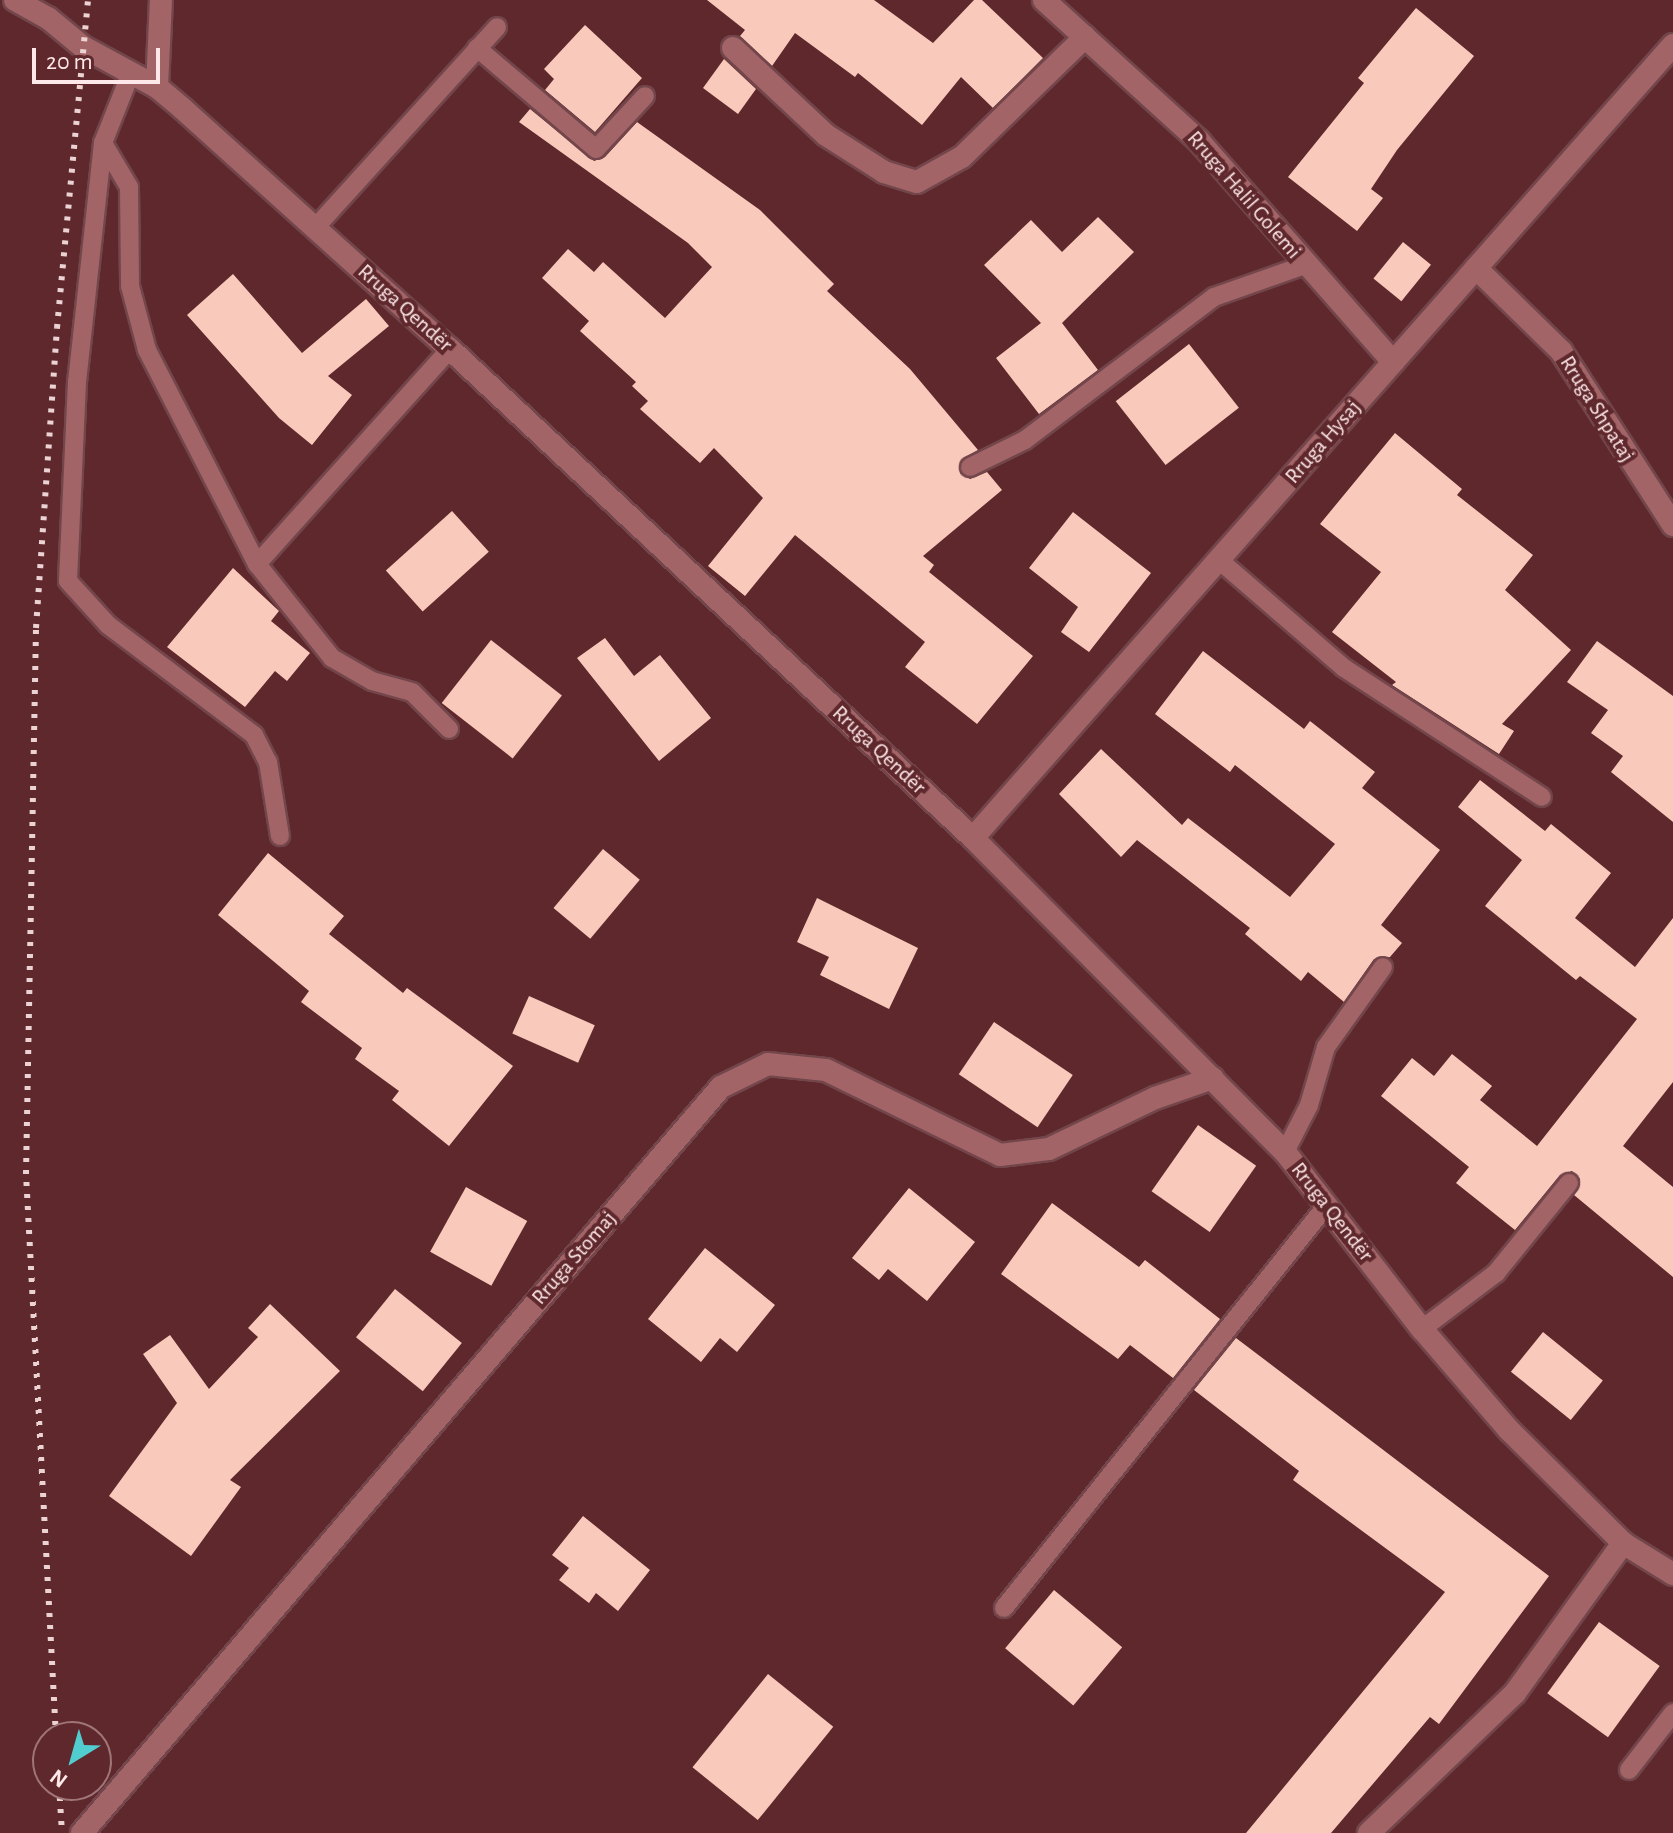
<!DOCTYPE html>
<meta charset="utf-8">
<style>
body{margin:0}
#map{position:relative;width:1673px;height:1833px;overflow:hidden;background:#5f282c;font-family:"Alegreya Sans",sans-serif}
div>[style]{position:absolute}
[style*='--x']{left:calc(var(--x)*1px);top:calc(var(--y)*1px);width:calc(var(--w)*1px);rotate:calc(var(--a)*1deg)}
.building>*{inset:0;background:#f9c9bb;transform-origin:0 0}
.roads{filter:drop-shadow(2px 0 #72464b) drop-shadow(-2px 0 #72464b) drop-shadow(0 2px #72464b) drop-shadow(0 -2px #72464b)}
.service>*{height:18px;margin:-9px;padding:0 9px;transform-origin:9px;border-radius:9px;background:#a26467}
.minor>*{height:22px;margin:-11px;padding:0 11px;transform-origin:11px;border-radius:11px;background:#a26467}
.rail>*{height:6px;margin-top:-3px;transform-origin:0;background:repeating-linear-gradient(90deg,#ebd2d3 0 4px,transparent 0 12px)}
span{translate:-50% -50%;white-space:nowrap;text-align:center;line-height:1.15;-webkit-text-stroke:8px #5f282c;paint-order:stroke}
.street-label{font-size:22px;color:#fee8e9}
.north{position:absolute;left:32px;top:1721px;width:80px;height:80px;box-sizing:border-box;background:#5f282c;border:2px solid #9f7578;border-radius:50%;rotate:217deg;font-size:22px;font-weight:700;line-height:32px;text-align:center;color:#fee8e9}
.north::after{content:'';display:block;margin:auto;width:28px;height:36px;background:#52cdcf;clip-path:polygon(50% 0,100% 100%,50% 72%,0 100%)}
.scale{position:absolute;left:32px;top:48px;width:128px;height:36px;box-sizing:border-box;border:4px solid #fee8e9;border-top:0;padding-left:10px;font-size:24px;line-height:28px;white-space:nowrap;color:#fee8e9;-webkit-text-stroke:6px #5f282c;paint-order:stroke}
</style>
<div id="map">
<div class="building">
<div style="clip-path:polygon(707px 0,874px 0,933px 43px,974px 0,982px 0,1043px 58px,993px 108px,961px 77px,922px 125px,858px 73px,855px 77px,795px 33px,772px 66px,740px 36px,745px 30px)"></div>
<div style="clip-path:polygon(1416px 8px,1474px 56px,1397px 150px,1371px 189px,1383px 198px,1357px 231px,1288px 177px,1364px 83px,1358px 78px)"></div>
<div style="clip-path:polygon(585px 25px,642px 78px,595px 132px,545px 90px,554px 79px,544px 69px)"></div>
<div style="clip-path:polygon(724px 59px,756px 89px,738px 114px,703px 88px)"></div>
<div style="clip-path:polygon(530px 109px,594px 161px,605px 157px,637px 122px,760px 210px,834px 284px,827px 291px,910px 369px,978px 450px,961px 460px,960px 473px,970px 479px,987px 472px,1002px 490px,923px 556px,934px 565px,929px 572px,1033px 656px,977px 724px,905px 667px,925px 642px,795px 535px,745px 596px,708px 566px,763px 498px,714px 448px,700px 463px,640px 409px,648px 401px,632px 386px,636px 382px,580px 331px,589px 321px,542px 278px,568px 249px,594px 272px,603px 262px,665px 318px,712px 267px,688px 243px,519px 122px)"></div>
<div style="clip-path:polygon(1098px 217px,1134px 252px,1062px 323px,1098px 370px,1039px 414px,996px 358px,1041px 323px,984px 265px,1031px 220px,1062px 252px)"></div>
<div style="left:1403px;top:242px;width:36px;height:47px;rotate:39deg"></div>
<div style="clip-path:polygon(233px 274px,302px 353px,366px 299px,389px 326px,328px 376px,352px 395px,312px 445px,279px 418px,187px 315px)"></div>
<div style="left:1189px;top:344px;width:81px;height:93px;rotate:52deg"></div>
<div style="clip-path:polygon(1395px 433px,1462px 489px,1457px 495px,1533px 555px,1505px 590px,1571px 650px,1502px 724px,1514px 731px,1499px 754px,1392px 685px,1396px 682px,1332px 632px,1381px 572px,1320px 524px)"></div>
<div style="left:452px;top:511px;width:55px;height:89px;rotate:48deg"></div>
<div style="clip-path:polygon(1073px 512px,1151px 573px,1089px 652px,1061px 632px,1078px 607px,1029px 568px)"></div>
<div style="clip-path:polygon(233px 568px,279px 611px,271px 621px,310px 653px,287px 681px,275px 671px,245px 707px,167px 647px)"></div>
<div style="clip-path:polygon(605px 638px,634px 676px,660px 655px,711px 718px,659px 761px,577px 658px)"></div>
<div style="left:491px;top:640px;width:90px;height:80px;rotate:38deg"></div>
<div style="clip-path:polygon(1597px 641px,1673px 696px,1673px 822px,1611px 772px,1623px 756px,1591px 733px,1608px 710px,1567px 682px)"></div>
<div style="clip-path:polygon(1203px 651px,1304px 729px,1310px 721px,1375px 772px,1362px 788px,1440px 850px,1381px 925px,1402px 943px,1390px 957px,1374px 959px,1344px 1002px,1308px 972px,1301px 981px,1245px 934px,1250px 928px,1137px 840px,1121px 857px,1059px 794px,1101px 749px,1182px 825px,1188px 818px,1290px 897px,1335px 844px,1235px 765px,1230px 772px,1155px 714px)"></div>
<div style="clip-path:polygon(1480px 780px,1545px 831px,1551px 824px,1611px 873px,1575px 918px,1635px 967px,1673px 918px,1673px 1082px,1623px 1146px,1673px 1187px,1673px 1277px,1574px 1195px,1580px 1179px,1572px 1171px,1560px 1175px,1515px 1230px,1456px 1183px,1469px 1167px,1381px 1096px,1412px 1058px,1434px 1076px,1452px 1054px,1492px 1086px,1480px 1100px,1537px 1146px,1637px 1019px,1580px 976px,1576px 980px,1485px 906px,1522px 860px,1458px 807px)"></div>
<div style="left:603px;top:849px;width:48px;height:77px;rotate:40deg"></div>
<div style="clip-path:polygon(268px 853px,344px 916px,329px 934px,403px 993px,407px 988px,513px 1066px,449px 1146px,392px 1100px,399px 1091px,355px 1059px,362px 1048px,301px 1002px,309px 991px,218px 915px)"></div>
<div style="clip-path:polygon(817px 898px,918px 948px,889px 1009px,820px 975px,829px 957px,797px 942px)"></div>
<div style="left:529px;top:996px;width:72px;height:41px;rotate:24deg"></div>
<div style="left:994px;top:1022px;width:95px;height:63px;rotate:34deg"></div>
<div style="left:1198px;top:1125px;width:71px;height:81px;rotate:35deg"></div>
<div style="left:466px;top:1187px;width:70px;height:74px;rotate:29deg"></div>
<div style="clip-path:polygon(909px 1188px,975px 1242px,927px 1301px,888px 1269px,879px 1280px,852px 1258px)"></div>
<div style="clip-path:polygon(1052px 1203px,1139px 1267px,1145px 1260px,1220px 1319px,1173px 1378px,1130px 1345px,1118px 1359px,1001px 1274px)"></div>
<div style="clip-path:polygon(705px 1248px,775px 1305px,737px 1352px,720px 1338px,701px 1362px,648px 1319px)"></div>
<div style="left:395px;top:1289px;width:86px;height:62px;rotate:39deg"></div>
<div style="clip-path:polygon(270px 1304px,340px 1371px,230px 1480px,241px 1487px,191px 1556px,109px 1496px,177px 1403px,143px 1354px,170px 1335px,209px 1389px,258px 1337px,248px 1328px)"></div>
<div style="left:1543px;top:1332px;width:77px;height:51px;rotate:39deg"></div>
<div style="clip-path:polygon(1236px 1338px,1549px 1576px,1439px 1724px,1430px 1717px,1331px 1833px,1246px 1833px,1445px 1592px,1293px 1480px,1299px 1471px,1194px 1390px)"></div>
<div style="clip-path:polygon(583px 1516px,650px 1570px,618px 1611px,596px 1593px,589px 1603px,559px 1580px,569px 1568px,552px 1555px)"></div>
<div style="left:1054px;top:1590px;width:89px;height:76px;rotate:40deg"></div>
<div style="left:1599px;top:1622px;width:75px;height:88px;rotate:36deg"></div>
<div style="left:768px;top:1674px;width:84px;height:120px;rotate:39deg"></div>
</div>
<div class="roads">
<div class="service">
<div style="--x:477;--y:48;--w:156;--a:40.3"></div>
<div style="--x:596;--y:149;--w:72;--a:-47.2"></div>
<div style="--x:130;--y:75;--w:73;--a:111.7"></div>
<div style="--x:103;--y:143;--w:240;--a:96.2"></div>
<div style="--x:77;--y:382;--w:199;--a:92.6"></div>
<div style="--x:68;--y:581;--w:59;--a:47.7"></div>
<div style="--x:108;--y:625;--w:183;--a:37"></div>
<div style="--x:254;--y:735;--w:30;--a:63"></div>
<div style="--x:268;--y:762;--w:75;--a:80.8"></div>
<div style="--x:103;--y:143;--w:51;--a:59.4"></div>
<div style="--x:129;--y:187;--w:99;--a:89.4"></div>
<div style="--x:130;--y:286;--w:66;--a:75.1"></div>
<div style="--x:147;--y:350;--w:241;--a:62.8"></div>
<div style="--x:315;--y:228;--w:271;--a:-47.8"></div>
<div style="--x:970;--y:467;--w:61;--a:-26.1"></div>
<div style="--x:1025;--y:440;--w:237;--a:-37.1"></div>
<div style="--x:1214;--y:297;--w:96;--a:-19.4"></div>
<div style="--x:1219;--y:560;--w:165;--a:40.8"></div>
<div style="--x:1344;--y:668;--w:236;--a:33.1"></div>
<div style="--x:449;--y:729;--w:52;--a:-135"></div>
<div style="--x:412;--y:692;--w:41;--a:-164.6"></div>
<div style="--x:372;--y:681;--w:46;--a:-150.1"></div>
<div style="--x:332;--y:658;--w:120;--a:-128.6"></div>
<div style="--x:257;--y:564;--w:289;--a:-48.1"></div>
<div style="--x:1285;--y:1152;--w:53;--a:-62.9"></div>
<div style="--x:1309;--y:1105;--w:60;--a:-73.7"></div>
<div style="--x:1326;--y:1047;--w:98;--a:-54.5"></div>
<div style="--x:1422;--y:1329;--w:93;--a:-37.1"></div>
<div style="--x:1496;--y:1273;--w:116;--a:-51"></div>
<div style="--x:1004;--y:1608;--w:516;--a:-51.29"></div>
<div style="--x:1629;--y:1770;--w:72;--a:-52.3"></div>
</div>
<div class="minor">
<div style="--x:15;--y:0;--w:38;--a:29"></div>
<div style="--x:48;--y:18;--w:45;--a:39.6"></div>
<div style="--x:83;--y:47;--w:84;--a:28.4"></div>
<div style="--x:157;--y:87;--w:34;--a:40"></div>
<div style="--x:183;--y:109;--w:359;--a:42"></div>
<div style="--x:450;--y:349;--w:716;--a:43.08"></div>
<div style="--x:973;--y:838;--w:443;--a:45.2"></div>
<div style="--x:1285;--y:1152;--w:224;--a:52.3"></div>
<div style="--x:1422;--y:1329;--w:133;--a:49.3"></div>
<div style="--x:1509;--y:1430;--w:161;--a:44.7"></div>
<div style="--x:1623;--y:1543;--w:59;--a:31.8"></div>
<div style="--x:1044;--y:0;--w:210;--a:42.3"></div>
<div style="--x:1199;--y:141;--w:294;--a:48.7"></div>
<div style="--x:733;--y:48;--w:127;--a:43.1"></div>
<div style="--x:826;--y:135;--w:69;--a:32.5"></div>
<div style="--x:884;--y:172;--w:34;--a:17"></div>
<div style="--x:917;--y:182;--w:51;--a:-29.1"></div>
<div style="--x:962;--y:157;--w:172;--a:-44.3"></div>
<div style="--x:157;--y:87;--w:87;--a:-87.4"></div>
<div style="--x:1476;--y:268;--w:119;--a:44.3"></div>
<div style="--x:1561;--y:351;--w:207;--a:57.2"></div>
<div style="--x:973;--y:838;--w:1058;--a:-48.56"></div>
<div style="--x:82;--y:1833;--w:982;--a:-49.42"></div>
<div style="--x:721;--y:1087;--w:52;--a:-26.1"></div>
<div style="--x:768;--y:1064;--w:58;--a:5.9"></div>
<div style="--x:826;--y:1070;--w:194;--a:26"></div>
<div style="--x:1000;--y:1155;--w:49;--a:-7"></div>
<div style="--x:1049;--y:1149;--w:118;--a:-25.7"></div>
<div style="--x:1155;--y:1098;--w:61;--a:-19"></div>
<div style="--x:1369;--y:1833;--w:202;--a:-43.8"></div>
<div style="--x:1515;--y:1693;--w:185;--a:-54.2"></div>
</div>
</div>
<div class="rail">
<div style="--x:56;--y:1737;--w:564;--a:-93.05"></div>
<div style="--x:26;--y:1174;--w:546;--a:-88.95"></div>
<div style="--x:36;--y:628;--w:301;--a:-86"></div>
<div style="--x:57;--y:328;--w:329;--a:-84.6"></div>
<div style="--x:59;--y:1785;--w:48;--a:86.4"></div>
</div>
<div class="street-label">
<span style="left:1244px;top:195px;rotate:49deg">Rruga Halil Golemi</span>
<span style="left:405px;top:308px;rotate:42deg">Rruga Qendër</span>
<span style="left:1597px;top:409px;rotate:58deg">Rruga Shpataj</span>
<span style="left:1323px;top:442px;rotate:-49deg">Rruga Hysaj</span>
<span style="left:879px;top:750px;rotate:43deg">Rruga Qendër</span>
<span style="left:1332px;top:1212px;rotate:52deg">Rruga Qendër</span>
<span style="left:574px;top:1258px;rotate:-49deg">Rruga Stomaj</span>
</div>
<div class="north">N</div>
<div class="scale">20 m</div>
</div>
